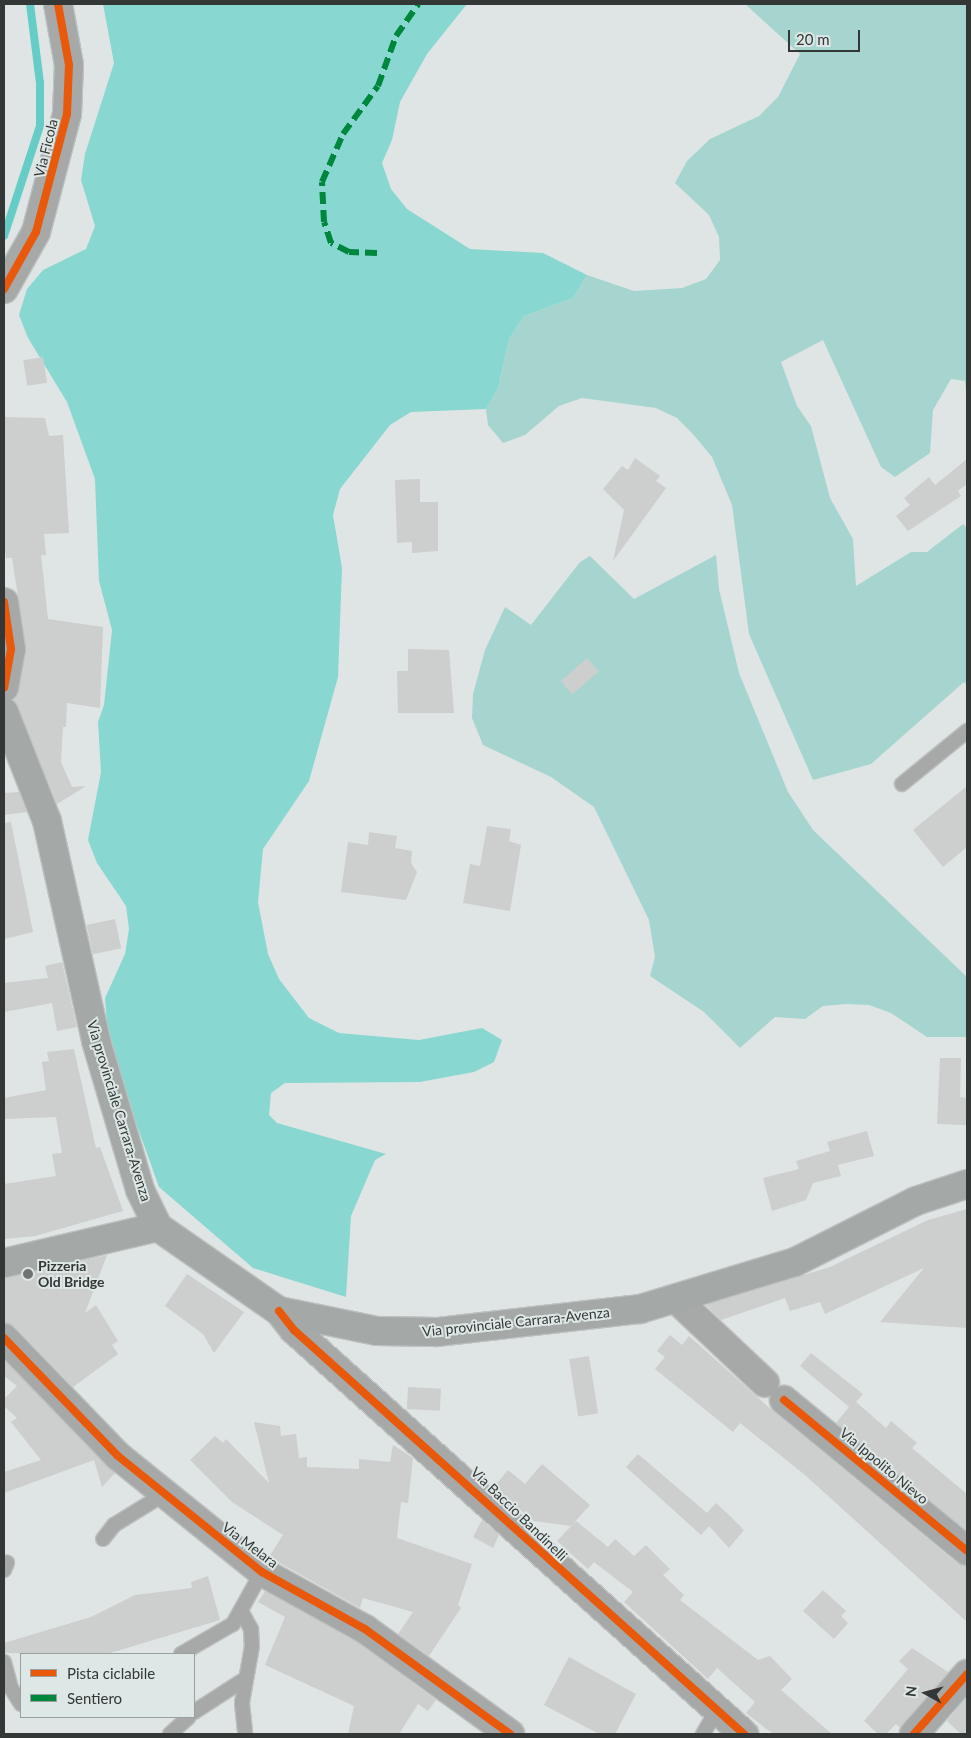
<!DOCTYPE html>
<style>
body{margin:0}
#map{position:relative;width:971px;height:1738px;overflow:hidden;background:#dfe5e4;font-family:Lato,sans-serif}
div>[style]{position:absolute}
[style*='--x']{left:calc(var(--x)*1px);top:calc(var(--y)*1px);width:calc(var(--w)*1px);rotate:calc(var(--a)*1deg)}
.green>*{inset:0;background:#a6d5d0}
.forest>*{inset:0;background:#88d8d1}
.stream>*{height:8px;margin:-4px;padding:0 4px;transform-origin:4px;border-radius:4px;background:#65cdc5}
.building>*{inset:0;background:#cdcece;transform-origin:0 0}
.roads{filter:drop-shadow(1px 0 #bdc1c0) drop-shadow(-1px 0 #bdc1c0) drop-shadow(0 1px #bdc1c0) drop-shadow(0 -1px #bdc1c0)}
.lane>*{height:14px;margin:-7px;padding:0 7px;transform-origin:7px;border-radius:7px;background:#a6a9a8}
.street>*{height:28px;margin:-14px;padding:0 14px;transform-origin:14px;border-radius:14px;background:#a6a9a8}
.secondary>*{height:28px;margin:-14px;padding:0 14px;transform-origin:14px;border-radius:14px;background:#a4a9a8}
.quiet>*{height:6px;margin-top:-3px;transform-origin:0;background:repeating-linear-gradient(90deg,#00873e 0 12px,transparent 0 18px)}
.cycleway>*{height:8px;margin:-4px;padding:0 4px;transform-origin:4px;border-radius:4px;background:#e8590c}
.dots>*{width:14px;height:14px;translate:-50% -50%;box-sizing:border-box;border:2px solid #dde7e5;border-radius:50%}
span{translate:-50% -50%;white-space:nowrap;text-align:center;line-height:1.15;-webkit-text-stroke:4px #dde7e5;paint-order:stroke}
.street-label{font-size:14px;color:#333736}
.poi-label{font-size:14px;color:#333736;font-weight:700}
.left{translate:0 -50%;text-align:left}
.frame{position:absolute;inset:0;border:5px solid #333736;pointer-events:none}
.legend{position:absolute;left:20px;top:1653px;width:175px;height:65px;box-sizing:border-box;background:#dde7e5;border:1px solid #99a19f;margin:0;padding:6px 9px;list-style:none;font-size:15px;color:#333736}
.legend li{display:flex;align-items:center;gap:10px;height:25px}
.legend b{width:25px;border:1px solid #99a19f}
.north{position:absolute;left:901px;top:1668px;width:50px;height:50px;-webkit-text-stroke:4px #dde7e5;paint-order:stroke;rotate:277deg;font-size:14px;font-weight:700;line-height:20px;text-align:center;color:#333736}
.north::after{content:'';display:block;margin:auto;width:18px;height:22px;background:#333736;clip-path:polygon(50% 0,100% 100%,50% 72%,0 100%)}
.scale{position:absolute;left:788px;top:30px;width:72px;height:22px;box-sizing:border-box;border:2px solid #333736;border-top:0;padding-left:6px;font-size:15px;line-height:18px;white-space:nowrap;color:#333736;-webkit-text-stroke:4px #dde7e5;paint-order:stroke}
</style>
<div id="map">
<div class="green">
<div style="clip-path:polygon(745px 4px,967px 4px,967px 404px,965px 381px,951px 379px,933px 410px,930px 453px,895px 477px,881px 467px,823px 340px,781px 362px,797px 406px,811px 426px,830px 498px,853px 539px,856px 586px,911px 552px,927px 552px,963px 524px,967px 528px,967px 685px,964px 682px,871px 764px,813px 780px,749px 634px,732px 505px,712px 457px,692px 433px,677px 418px,656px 408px,582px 398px,559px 406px,525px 435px,503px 443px,488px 425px,486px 409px,498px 388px,509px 339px,524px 316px,573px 298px,587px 275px,634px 291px,682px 288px,706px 279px,720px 260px,719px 237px,709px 215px,675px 183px,687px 161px,710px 139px,759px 116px,778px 97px,800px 54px)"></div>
<div style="clip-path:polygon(716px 555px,719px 589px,739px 673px,788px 792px,813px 830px,967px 977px,967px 1037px,927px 1037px,891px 1013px,869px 1005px,846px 1004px,823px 1006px,805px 1019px,775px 1017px,740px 1048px,704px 1012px,650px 976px,655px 957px,649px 920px,594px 807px,551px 777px,483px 745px,472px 718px,473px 694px,485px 650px,505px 607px,531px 625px,580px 562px,590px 556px,634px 599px)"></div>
</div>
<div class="forest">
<div style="clip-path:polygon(103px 4px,467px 4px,427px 54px,400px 102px,392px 140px,382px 163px,391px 189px,407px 209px,470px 249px,543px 253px,587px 275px,573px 298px,524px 316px,509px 339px,498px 388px,486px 409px,411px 412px,390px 425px,340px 489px,333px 515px,342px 568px,338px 677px,309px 781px,263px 849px,258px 902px,268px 954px,279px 979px,309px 1018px,339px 1033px,419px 1040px,482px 1028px,502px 1040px,494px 1062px,474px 1072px,420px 1082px,285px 1083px,271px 1093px,269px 1115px,277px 1123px,386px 1154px,375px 1160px,351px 1216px,346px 1297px,253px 1268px,159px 1187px,117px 1070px,107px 1023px,105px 998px,125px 954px,129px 929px,126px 906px,97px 863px,88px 840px,101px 772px,98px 722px,104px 705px,112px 630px,99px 581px,95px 479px,67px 402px,28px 338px,19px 315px,27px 289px,43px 270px,86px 249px,95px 226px,81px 180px,85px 154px,114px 63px)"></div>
</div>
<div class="stream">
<div style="--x:4;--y:236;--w:116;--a:-71.9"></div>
<div style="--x:40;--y:126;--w:43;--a:-90"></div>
<div style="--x:40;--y:83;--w:80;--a:-97.2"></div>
</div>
<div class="building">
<div style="left:43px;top:357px;width:26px;height:20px;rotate:81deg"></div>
<div style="clip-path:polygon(4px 417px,45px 418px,49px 436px,63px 435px,69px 533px,44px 534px,46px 555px,41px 555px,48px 619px,103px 627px,100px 708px,67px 703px,66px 727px,63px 727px,61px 762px,72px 787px,86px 786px,57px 804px,14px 700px,26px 647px,12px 558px,6px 558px,4px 543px)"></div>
<div style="clip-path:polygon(635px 458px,660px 476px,656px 481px,666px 488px,613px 561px,624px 510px,603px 489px,622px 466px,628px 470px)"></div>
<div style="clip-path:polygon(967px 459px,967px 484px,958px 491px,961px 496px,908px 531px,896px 516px,910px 505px,904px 498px,929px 477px,935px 485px)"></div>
<div style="clip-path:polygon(420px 479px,420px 502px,438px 502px,438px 551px,412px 553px,412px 542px,397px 543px,395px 480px)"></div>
<div style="clip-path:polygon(408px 649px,449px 650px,454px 713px,398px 713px,397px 671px,408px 671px)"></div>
<div style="left:587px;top:658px;width:18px;height:35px;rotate:49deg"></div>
<div style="clip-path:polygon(967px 786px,967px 847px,943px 867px,913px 830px)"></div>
<div style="clip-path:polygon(19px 792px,27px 812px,4px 815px,4px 793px)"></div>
<div style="clip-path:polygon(11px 822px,33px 932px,4px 939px,4px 823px)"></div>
<div style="clip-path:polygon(487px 826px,511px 829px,509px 841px,521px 845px,510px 911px,463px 903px,470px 864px,480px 866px)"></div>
<div style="clip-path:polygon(369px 832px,397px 836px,395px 848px,412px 851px,411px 863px,417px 872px,406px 900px,341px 892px,348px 842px,368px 845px)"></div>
<div style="left:115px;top:919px;width:30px;height:29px;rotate:78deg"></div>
<div style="clip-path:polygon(62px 962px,77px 1027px,57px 1031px,52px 1003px,4px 1012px,4px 983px,48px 978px,45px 966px)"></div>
<div style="clip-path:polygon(74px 1049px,96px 1148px,100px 1147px,123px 1211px,35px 1236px,4px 1239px,4px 1184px,56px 1176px,52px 1154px,62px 1153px,56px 1117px,4px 1119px,4px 1098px,46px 1090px,42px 1062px,49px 1061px,47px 1052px)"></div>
<div style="clip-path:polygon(940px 1058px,961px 1058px,960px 1097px,967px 1098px,967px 1125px,937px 1124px)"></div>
<div style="clip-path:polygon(867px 1131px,874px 1156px,838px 1165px,841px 1176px,813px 1183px,806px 1200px,772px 1211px,763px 1178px,799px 1169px,796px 1161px,830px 1151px,827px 1142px)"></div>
<div style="clip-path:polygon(967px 1209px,967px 1328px,880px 1322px,924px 1268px,825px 1314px,820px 1302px,790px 1311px,785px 1298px,721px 1320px,706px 1305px,830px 1267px,928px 1220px)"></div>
<div style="clip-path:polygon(107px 1255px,85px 1313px,96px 1305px,118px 1341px,112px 1345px,118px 1354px,73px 1387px,15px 1327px,4px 1323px,4px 1278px)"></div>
<div style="clip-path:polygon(187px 1274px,244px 1312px,214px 1353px,203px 1334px,165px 1306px)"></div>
<div style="clip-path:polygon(670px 1335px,682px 1345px,689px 1336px,774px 1412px,957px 1563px,967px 1566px,967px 1622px,805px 1475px,740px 1423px,733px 1432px,655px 1369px,665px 1357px,657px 1351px)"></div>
<div style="clip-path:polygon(811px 1353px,863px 1394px,856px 1402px,886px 1428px,891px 1421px,917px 1443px,912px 1448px,967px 1494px,967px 1531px,836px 1423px,849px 1407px,800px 1366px)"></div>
<div style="left:589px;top:1356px;width:58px;height:20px;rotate:81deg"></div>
<div style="clip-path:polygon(4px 1360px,115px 1473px,102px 1487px,94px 1460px,4px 1493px,4px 1472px,41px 1460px,11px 1422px,17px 1418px,4px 1406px,4px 1399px,17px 1386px,4px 1376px)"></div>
<div style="left:408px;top:1387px;width:33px;height:22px;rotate:3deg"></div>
<div style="clip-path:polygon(254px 1422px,280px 1426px,281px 1436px,296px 1434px,299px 1458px,307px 1457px,307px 1467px,359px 1469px,359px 1459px,390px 1462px,393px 1445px,413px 1458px,408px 1503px,401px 1502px,397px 1538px,472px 1564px,458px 1605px,461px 1608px,429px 1656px,398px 1634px,413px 1612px,363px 1598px,360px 1608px,269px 1557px,283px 1535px,232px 1502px,190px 1460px,215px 1436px,223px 1443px,226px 1439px,269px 1483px)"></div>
<div style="clip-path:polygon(638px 1454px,707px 1513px,716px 1503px,730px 1516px,744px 1530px,729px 1548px,709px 1526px,701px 1535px,626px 1467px)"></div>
<div style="clip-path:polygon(542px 1464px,590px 1505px,571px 1526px,534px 1521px,493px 1488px,508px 1470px,525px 1484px)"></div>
<div style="clip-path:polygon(482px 1520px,499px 1535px,493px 1548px,473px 1537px)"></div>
<div style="clip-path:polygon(576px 1521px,608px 1547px,615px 1539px,634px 1556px,646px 1545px,670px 1569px,663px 1575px,684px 1595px,680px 1600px,758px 1660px,770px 1656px,792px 1679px,781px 1690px,832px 1734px,773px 1734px,746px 1713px,755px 1702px,717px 1668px,708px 1679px,624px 1602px,633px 1592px,594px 1562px,588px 1569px,557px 1541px)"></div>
<div style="clip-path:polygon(208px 1576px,220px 1620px,107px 1654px,4px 1653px,4px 1643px,91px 1617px,135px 1595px,192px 1588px,191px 1582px)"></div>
<div style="clip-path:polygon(823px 1590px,846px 1611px,841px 1616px,848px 1623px,834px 1639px,803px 1611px)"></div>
<div style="clip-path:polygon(265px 1591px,357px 1642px,436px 1700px,428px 1711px,418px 1704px,399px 1734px,348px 1734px,354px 1706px,265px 1665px,285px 1617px,258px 1602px)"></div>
<div style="clip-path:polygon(912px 1648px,948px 1672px,900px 1727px,896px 1724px,886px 1734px,878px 1734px,864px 1721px,908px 1669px,899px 1661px)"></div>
<div style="clip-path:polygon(569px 1657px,636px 1694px,615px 1734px,599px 1734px,544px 1705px)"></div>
<div style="clip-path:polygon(967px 1697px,967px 1734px,961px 1734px,947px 1721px)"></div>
</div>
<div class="roads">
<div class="lane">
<div style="--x:902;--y:784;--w:84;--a:-39.2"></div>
<div style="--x:103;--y:1539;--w:18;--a:-52"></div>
<div style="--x:114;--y:1525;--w:61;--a:-31.6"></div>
<div style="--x:4;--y:1570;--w:8;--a:-67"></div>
<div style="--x:241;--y:1611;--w:21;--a:61"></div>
<div style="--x:251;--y:1629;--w:17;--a:87"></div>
<div style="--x:252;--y:1646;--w:58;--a:100"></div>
<div style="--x:242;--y:1703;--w:31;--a:84"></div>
<div style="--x:181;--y:1654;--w:60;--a:-30"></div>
<div style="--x:233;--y:1624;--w:60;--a:-60.9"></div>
<div style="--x:4;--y:1662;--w:27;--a:75"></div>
<div style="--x:11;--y:1688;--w:19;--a:58"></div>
<div style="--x:194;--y:1712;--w:61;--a:-32.9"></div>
<div style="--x:170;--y:1734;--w:25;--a:-42"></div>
<div style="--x:703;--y:1734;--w:28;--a:-60"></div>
</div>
<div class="street">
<div style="--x:4;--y:289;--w:65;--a:-60.7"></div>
<div style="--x:36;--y:232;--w:122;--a:-75.3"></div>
<div style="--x:67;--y:114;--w:49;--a:-87.7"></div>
<div style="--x:69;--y:65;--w:62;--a:-100.2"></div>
<div style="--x:4;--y:602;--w:48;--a:81.5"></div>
<div style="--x:11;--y:649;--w:39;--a:100"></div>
<div style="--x:676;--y:1299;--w:122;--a:43.3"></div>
<div style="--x:279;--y:1311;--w:24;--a:52"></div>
<div style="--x:294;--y:1330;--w:605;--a:41.92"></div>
<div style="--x:4;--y:1338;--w:164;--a:46"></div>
<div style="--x:118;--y:1456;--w:185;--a:38.9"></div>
<div style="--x:262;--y:1572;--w:118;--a:29"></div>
<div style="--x:365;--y:1629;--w:179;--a:35.9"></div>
<div style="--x:784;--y:1400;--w:237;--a:39.5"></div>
<div style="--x:914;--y:1734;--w:80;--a:-48.5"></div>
</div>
<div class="secondary">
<div style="--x:4;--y:712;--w:117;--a:68.5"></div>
<div style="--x:47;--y:821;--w:225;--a:77.4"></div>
<div style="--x:96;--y:1041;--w:155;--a:73.5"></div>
<div style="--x:140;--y:1190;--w:41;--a:64.1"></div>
<div style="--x:158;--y:1227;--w:147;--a:34.8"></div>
<div style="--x:279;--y:1311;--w:100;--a:11.5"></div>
<div style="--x:377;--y:1331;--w:60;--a:1"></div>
<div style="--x:437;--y:1332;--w:204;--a:-6.5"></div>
<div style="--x:640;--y:1309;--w:162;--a:-16.9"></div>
<div style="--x:795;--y:1262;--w:136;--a:-26.8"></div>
<div style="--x:916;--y:1201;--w:54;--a:-18.4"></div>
<div style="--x:4;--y:1263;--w:158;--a:-13.2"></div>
</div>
</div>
<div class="quiet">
<div style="--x:377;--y:253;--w:28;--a:-178"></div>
<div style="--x:349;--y:252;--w:20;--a:-153"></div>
<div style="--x:331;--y:243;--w:22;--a:-108"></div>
<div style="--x:324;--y:222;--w:40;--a:-92.9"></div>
<div style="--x:322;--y:182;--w:52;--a:-66.4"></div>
<div style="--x:343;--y:134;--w:59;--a:-53.9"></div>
<div style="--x:378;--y:86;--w:53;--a:-70.2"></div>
<div style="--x:396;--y:36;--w:39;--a:-55"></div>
</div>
<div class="cycleway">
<div style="--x:4;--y:289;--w:65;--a:-60.7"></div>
<div style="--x:36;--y:232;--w:122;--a:-75.3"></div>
<div style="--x:67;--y:114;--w:49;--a:-87.7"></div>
<div style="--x:69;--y:65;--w:62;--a:-100.2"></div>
<div style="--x:4;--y:602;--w:48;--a:81.5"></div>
<div style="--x:11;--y:649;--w:39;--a:100"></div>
<div style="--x:279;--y:1311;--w:24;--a:52"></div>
<div style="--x:294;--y:1330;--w:605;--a:41.92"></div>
<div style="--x:4;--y:1338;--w:164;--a:46"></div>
<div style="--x:118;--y:1456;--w:185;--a:38.9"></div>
<div style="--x:262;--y:1572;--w:118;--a:29"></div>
<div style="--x:365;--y:1629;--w:179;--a:35.9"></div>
<div style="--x:784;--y:1400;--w:237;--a:39.5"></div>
<div style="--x:914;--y:1734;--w:80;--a:-48.5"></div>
</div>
<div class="dots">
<div style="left:28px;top:1274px;background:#6f7473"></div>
</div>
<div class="street-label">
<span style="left:46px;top:148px;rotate:-76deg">Via Ficola</span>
<span style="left:119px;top:1111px;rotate:73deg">Via provinciale Carrara-Avenza</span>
<span style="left:516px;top:1322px;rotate:-6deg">Via provinciale Carrara-Avenza</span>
<span style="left:884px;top:1466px;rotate:40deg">Via Ippolito Nievo</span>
<span style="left:519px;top:1514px;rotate:44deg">Via Baccio Bandinelli</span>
<span style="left:250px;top:1545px;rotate:37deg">Via Melara</span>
</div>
<div class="poi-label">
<span class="left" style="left:38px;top:1274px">Pizzeria<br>Old Bridge</span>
</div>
<div class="frame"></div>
<ul class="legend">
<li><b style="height:6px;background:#e8590c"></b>Pista ciclabile</li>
<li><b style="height:6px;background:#00873e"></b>Sentiero</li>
</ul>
<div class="north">N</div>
<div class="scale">20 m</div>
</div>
